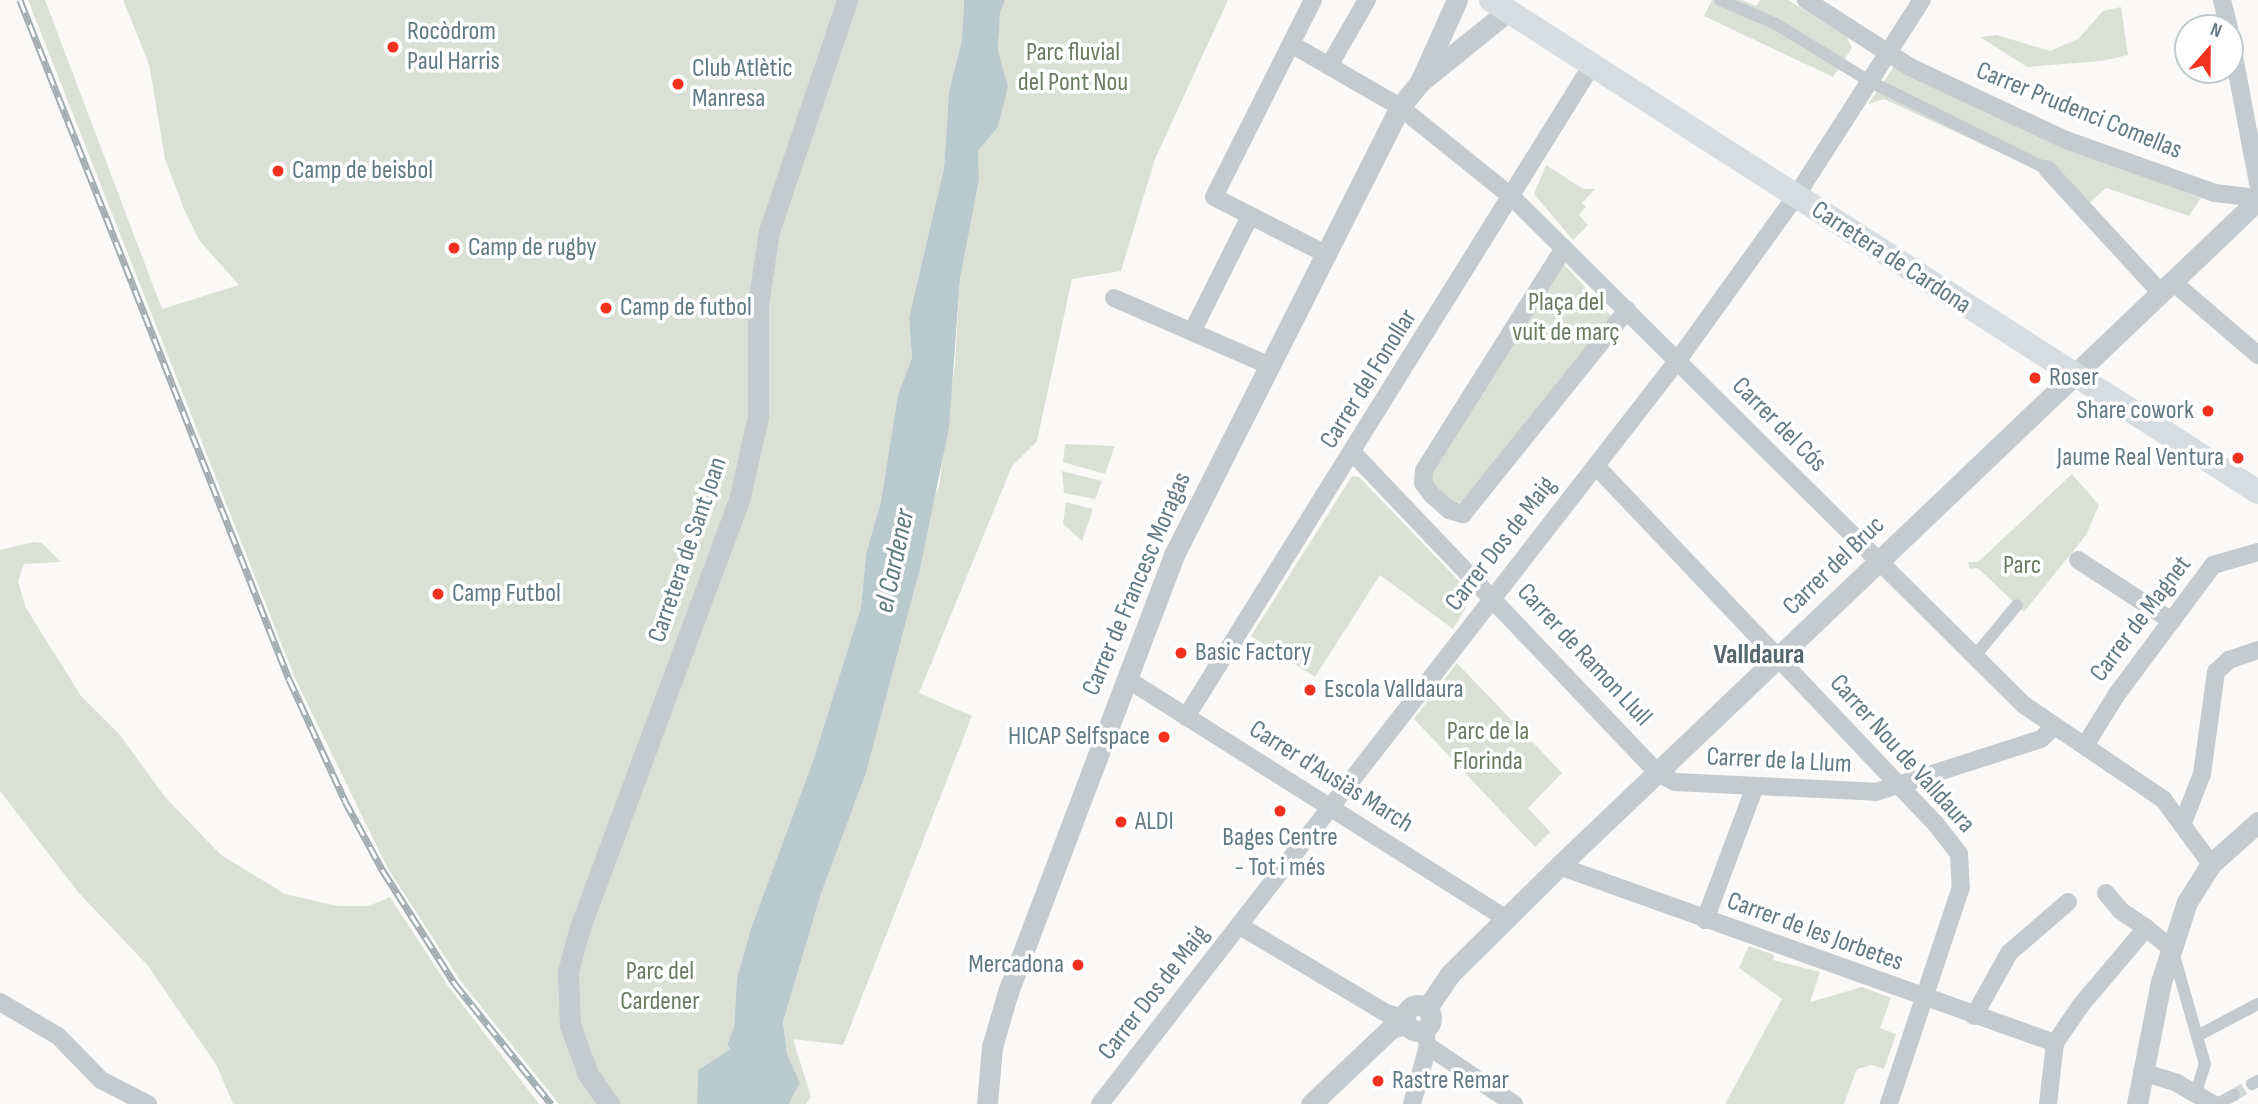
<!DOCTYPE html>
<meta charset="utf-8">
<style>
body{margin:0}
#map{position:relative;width:2258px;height:1104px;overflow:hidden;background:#faf9f7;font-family:"Sofia Sans Condensed",sans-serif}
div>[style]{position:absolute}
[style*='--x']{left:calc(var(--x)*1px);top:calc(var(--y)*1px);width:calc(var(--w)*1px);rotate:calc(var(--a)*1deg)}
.green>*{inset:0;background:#dbe0d6}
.water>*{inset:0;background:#b9cacc}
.pedestrian-tunnel>*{height:12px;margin-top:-6px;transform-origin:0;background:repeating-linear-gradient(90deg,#d4d9da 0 12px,transparent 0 18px)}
.pedestrian>*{height:12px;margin:-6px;padding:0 6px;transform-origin:6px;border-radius:6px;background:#c4cacd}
.minor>*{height:18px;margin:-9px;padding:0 9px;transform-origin:9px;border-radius:9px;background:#c4cacd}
.tertiary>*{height:21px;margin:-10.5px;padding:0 10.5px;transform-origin:10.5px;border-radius:10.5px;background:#c4cacd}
.tertiary>.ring{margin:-10.5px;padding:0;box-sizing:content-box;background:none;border:21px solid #c4cacd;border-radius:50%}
.secondary>*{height:24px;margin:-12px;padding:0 12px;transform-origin:12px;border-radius:12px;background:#d6dcdf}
.rail>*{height:7px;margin-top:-3.5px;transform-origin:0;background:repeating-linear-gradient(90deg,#fff 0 13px,#a1acb0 0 26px);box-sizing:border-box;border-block:2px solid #a1acb0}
.dots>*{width:19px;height:19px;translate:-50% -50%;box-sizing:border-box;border:4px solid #fff;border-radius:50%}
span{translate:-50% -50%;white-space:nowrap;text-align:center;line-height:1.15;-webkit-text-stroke:7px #fff;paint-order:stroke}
.poi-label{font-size:26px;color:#627a85}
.left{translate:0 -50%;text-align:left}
.right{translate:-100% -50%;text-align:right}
.park-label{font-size:26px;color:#6a7b62}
.street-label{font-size:26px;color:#627a85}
.water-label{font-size:28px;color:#5d7a7e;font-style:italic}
.neighbourhood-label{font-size:28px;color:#55676f;font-weight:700}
.north{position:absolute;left:2174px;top:14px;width:70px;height:70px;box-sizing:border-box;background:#fff;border:2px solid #c0cace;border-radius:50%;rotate:21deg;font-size:19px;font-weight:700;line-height:28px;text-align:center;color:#627a85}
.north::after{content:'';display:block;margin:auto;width:24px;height:32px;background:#f3311e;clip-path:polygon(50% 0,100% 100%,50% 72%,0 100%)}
</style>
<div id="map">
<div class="green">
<div style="clip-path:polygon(28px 0,45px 0,162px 309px,239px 285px,199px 240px,184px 209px,165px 159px,149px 64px,123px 0,964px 0,962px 40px,949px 91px,944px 168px,909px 318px,912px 358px,898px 396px,881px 501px,866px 554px,861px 607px,812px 764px,751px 928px,737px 978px,734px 1027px,727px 1044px,732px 1049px,698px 1070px,697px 1104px,559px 1104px,460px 980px,387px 867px,294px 676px)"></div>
<div style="clip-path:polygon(1005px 0,1228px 0,1155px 159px,1121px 271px,1072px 279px,1037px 441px,1012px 466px,919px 693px,972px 716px,843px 1045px,793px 1039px,811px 1097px,806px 1104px,789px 1104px,800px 1083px,787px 1055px,783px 1022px,821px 894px,866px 773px,920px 569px,931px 503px,939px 487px,955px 363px,960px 279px,979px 180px,978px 151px,998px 127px,1008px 87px,998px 50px,1000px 13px)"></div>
<div style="clip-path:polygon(1712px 0,1742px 0,1756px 6px,1760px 0,1788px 0,1846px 36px,1852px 48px,1833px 77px,1704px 16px)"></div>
<div style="clip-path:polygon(2121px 7px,2128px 55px,2102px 61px,2027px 67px,1980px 37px,1997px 35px,2050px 51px,2078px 39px,2103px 11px)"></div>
<div style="clip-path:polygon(1894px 67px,2027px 131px,2201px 198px,2189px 216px,2106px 188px,2078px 213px,2042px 173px,2029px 166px,1884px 99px,1868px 104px)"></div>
<div style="clip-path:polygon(1546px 165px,1583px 189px,1595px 189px,1582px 203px,1586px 207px,1579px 215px,1588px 225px,1573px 240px,1534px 194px)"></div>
<div style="clip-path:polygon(1562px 262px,1611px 316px,1469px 499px,1452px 505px,1431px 487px,1432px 469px)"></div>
<div style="clip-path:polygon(1065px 444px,1115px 446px,1105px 474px,1063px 462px)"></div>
<div style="clip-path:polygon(1062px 471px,1102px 481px,1095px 499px,1064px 493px)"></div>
<div style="clip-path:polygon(2072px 474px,2099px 505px,2086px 535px,2024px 612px,1978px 568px,1970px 569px,1968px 562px,1978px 562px)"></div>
<div style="clip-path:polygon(1352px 476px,1359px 477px,1461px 583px,1466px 608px,1453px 629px,1380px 575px,1315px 677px,1251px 636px)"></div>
<div style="clip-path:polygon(1066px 502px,1093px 509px,1082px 541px,1063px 524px)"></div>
<div style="clip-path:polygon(34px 542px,42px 543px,61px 562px,24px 564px,18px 581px,26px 608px,81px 696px,120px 735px,165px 797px,221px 855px,285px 894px,337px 906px,369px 906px,390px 897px,448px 986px,539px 1104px,233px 1104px,217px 1066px,148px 966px,78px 892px,0 791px,0 550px)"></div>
<div style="clip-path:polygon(1457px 663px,1562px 773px,1528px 808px,1550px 832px,1535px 847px,1414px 719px)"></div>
<div style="clip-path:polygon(1749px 946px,1774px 955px,1773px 960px,1820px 972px,1810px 1002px,1862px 987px,1891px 998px,1880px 1028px,1896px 1034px,1884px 1069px,1872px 1065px,1857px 1069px,1844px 1104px,1725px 1104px,1782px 999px,1739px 968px)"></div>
</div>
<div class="water">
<div style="clip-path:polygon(964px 0,1005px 0,1000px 13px,998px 50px,1008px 87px,998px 127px,978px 151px,979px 180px,960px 279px,949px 428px,920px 569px,866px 773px,821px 894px,783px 1022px,787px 1054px,800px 1083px,789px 1104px,697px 1104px,698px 1070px,731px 1049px,727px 1045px,734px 1027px,737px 978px,751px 928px,812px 764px,861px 607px,866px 554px,881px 501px,898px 395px,912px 358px,909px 318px,944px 168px,949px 91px,962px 40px)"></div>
</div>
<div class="pedestrian-tunnel">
<div style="--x:2234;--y:1095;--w:21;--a:-31"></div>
</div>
<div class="pedestrian">
<div style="--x:1720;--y:0;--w:61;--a:23.2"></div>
<div style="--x:1776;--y:24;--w:109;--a:31.5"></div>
<div style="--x:1869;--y:81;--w:199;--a:26.3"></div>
<div style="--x:1974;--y:657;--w:67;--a:-50.4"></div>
<div style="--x:2173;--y:952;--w:116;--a:74.1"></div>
<div style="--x:2205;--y:1064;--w:29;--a:108"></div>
<div style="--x:2197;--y:1036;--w:69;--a:-27.7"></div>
<div style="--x:2252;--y:1084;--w:7;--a:-27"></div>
<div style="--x:2217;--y:1104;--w:19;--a:-28"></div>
</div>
<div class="minor">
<div style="--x:1313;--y:0;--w:220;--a:116.7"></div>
<div style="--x:1214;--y:197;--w:126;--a:27"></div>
<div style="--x:1806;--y:0;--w:124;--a:32.8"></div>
<div style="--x:1910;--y:67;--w:172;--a:25.1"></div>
<div style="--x:2066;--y:140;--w:158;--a:19.6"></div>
<div style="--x:2215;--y:193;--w:43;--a:6.6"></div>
<div style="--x:2222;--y:0;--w:29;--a:76"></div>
<div style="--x:2230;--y:35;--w:151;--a:79.3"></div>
<div style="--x:1291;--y:44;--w:126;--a:30"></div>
<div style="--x:1400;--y:107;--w:144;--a:38.8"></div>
<div style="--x:1512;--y:197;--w:721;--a:44.78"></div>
<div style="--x:2024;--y:705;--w:168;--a:34.1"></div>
<div style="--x:2163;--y:799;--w:81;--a:53.6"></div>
<div style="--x:1329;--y:66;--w:76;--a:-60.1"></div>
<div style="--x:2047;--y:169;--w:170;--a:47.4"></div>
<div style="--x:1564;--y:248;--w:262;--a:122.2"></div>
<div style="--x:1424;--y:470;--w:13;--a:94"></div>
<div style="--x:1423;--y:483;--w:15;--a:53"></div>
<div style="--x:1432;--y:495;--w:23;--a:41"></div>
<div style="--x:1449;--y:510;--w:15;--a:16"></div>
<div style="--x:1463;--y:514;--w:262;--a:-51.2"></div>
<div style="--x:2174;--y:283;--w:111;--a:40.6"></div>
<div style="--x:1114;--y:298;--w:168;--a:23.5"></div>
<div style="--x:1192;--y:332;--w:130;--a:-63.4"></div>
<div style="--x:1354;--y:454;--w:441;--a:46.4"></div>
<div style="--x:1658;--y:773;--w:19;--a:28"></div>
<div style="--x:1675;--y:782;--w:201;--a:2.8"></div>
<div style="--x:1876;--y:792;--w:173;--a:-17.8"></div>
<div style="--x:2041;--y:739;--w:19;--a:-43"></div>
<div style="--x:1596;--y:466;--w:492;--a:46.5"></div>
<div style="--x:1935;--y:823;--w:39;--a:52"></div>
<div style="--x:1959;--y:854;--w:33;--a:87"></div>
<div style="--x:1961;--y:887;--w:229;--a:108.4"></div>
<div style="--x:2078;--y:560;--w:112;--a:33"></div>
<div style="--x:1127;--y:679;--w:451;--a:32.3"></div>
<div style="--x:1186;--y:717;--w:768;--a:-58.09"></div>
<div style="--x:2086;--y:744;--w:59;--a:-58.2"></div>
<div style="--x:2117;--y:694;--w:161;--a:-53.3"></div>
<div style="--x:2213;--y:565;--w:47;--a:-16.1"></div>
<div style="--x:2182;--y:825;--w:55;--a:-68.6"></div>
<div style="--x:2202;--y:774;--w:103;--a:-82.2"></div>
<div style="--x:2216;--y:672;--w:18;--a:-43"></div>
<div style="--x:2229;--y:660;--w:31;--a:-19"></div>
<div style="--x:1559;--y:866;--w:527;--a:19.64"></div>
<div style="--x:2106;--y:893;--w:23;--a:50"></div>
<div style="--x:2121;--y:911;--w:30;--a:34"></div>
<div style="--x:1705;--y:920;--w:143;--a:-69.5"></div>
<div style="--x:1240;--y:926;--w:170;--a:30.8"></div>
<div style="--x:1386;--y:1013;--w:20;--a:15"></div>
<div style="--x:0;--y:1002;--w:67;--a:30.4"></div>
<div style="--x:58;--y:1036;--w:62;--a:45.7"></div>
<div style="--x:101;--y:1080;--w:53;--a:27.1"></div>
<div style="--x:1974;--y:1016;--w:72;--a:-60.9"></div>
<div style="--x:2009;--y:953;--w:78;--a:-40.8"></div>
<div style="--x:1428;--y:1046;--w:104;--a:34"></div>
<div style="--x:2142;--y:1072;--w:37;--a:17"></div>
<div style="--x:2177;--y:1083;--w:42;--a:30.3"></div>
<div style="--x:1100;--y:1104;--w:942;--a:-52.16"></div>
<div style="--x:1678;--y:360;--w:202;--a:-54.3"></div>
<div style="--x:1796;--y:196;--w:233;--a:-57.3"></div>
<div style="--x:1412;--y:1104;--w:60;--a:-74.6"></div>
<div style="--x:1428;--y:1046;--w:16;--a:-104"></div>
<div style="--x:2048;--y:1104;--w:61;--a:-83.5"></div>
<div style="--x:2055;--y:1043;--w:46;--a:-55.6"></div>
<div style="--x:2081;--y:1005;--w:101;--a:-49.8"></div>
<div style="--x:2146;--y:928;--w:33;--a:39"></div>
</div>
<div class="tertiary">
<div style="--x:1421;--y:80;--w:88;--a:-65.8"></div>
<div class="ring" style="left:1405px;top:1005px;width:5px;height:5px"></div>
<div style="--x:1427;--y:1008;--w:41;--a:-55.9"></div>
<div style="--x:1450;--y:974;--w:153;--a:-44.7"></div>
<div style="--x:1559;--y:866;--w:965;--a:-43.62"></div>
<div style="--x:609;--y:1104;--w:37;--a:-125"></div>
<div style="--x:588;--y:1074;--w:52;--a:-110.2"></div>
<div style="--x:570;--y:1025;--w:53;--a:-92.2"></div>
<div style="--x:568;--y:972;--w:43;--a:-75.3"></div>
<div style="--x:579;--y:930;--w:459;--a:-69.6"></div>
<div style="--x:739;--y:500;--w:85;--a:-77.1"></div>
<div style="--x:758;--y:417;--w:113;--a:-90"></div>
<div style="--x:758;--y:304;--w:74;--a:-81.4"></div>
<div style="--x:769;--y:231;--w:244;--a:-71.3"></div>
<div style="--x:987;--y:1104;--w:57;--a:-85"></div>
<div style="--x:992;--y:1047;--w:57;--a:-73.8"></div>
<div style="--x:1008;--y:992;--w:467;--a:-69.2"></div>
<div style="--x:1174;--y:555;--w:502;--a:-63.23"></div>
<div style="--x:1400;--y:107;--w:32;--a:-51"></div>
<div style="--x:1420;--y:82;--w:113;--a:-38.9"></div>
<div style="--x:1311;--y:1104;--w:110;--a:-43.5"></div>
<div style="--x:1391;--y:1028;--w:16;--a:-15"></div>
<div style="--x:2137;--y:1104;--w:124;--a:-78.9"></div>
<div style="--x:2161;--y:982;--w:84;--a:-72"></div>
<div style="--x:2187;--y:902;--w:45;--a:-57.7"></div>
<div style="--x:2211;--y:864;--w:63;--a:-41.8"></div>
</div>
<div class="secondary">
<div style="--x:1491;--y:0;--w:911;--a:32.68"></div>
</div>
<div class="rail">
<div style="--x:20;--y:0;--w:730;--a:68.39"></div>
<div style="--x:289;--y:679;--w:134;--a:65.3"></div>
<div style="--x:345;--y:801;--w:80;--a:61.5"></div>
<div style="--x:383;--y:871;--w:134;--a:57.5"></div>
<div style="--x:455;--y:984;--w:154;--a:51.3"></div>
</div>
<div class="dots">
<div style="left:393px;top:47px;background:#f3311e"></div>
<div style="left:678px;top:84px;background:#f3311e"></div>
<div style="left:278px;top:171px;background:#f3311e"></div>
<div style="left:454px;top:248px;background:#f3311e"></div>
<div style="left:606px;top:308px;background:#f3311e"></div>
<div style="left:2035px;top:378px;background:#f3311e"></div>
<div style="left:2208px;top:411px;background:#f3311e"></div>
<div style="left:2238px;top:458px;background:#f3311e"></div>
<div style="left:438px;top:594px;background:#f3311e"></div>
<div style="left:1181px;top:653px;background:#f3311e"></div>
<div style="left:1310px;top:690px;background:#f3311e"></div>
<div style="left:1164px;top:737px;background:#f3311e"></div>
<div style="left:1280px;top:811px;background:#f3311e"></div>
<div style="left:1121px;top:822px;background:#f3311e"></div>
<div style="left:1078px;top:965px;background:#f3311e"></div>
<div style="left:1378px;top:1081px;background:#f3311e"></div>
</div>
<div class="poi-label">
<span class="left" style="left:407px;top:47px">Rocòdrom<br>Paul Harris</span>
<span class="left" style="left:692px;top:84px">Club Atlètic<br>Manresa</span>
<span class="left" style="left:292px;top:171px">Camp de beisbol</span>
<span class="left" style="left:468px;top:248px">Camp de rugby</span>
<span class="left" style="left:620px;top:308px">Camp de futbol</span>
<span class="left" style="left:2049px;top:378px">Roser</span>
<span class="right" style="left:2194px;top:411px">Share cowork</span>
<span class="right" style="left:2224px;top:458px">Jaume Real Ventura</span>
<span class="left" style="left:452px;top:594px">Camp Futbol</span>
<span class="left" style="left:1195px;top:653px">Basic Factory</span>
<span class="left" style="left:1324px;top:690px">Escola Valldaura</span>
<span class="right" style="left:1150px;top:737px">HICAP Selfspace</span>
<span class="left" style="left:1135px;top:822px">ALDI</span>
<span style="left:1280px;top:853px">Bages Centre<br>- Tot i més</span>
<span class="right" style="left:1064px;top:965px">Mercadona</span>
<span class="left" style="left:1392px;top:1081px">Rastre Remar</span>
</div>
<div class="park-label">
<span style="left:1073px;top:68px">Parc fluvial<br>del Pont Nou</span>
<span style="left:1566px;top:318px">Plaça del<br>vuit de març</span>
<span style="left:2022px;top:566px">Parc</span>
<span style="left:1488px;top:747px">Parc de la<br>Florinda</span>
<span style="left:660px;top:987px">Parc del<br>Cardener</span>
</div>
<div class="street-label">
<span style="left:2079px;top:111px;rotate:22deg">Carrer Prudenci Comellas</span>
<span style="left:1891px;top:258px;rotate:33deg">Carretera de Cardona</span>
<span style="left:1369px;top:379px;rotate:-58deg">Carrer del Fonollar</span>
<span style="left:1779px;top:425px;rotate:45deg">Carrer del Cós</span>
<span style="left:1501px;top:544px;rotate:-52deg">Carrer Dos de Maig</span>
<span style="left:688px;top:550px;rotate:-71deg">Carretera de Sant Joan</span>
<span style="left:1834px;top:566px;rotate:-44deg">Carrer del Bruc</span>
<span style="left:1137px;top:584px;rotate:-67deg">Carrer de Francesc Moragas</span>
<span style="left:2141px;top:619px;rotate:-53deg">Carrer de Magnet</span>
<span style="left:1584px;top:655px;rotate:47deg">Carrer de Ramon Llull</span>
<span style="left:1902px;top:754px;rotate:48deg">Carrer Nou de Valldaura</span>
<span style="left:1779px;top:761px;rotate:3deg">Carrer de la Llum</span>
<span style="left:1331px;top:777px;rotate:32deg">Carrer d'Ausiàs March</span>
<span style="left:1815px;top:932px;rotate:20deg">Carrer de les Jorbetes</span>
<span style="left:1154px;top:993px;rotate:-52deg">Carrer Dos de Maig</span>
</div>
<div class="water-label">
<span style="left:895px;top:561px;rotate:-78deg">el Cardener</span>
</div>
<div class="neighbourhood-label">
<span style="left:1759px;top:655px">Valldaura</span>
</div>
<div class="north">N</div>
</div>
